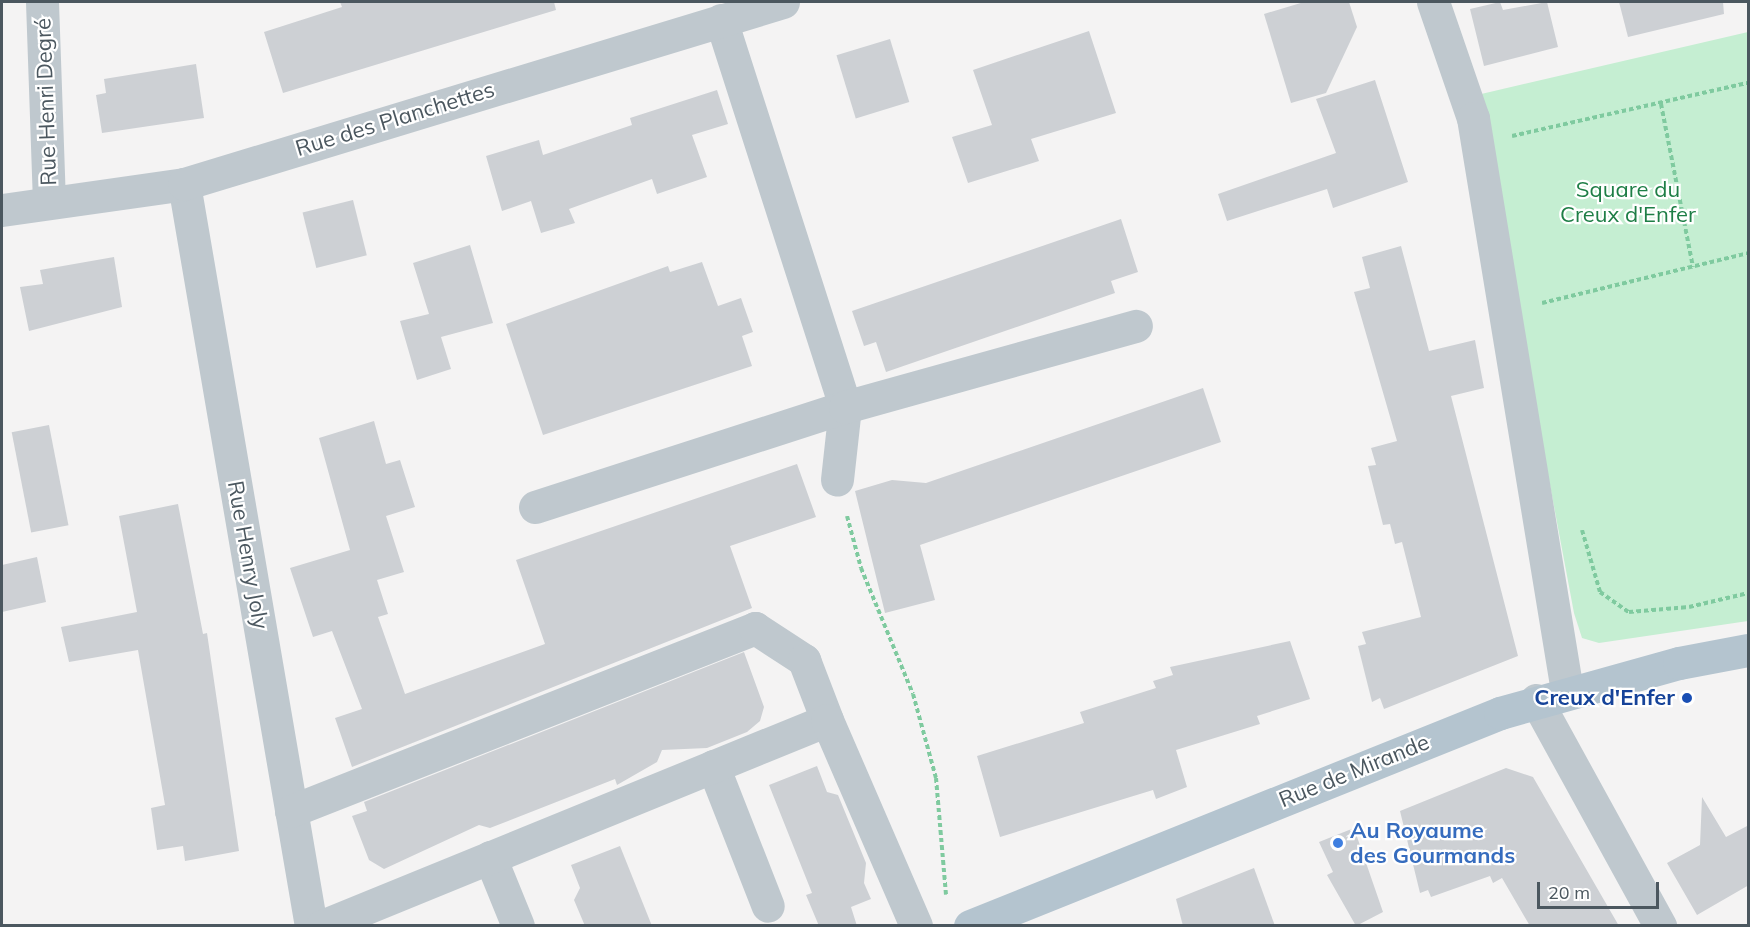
<!DOCTYPE html>
<meta charset="utf-8">
<style>
body{margin:0}
#map{position:relative;width:1750px;height:927px;overflow:hidden;background:#f4f3f3;font-family:Mulish,sans-serif}
div>[style]{position:absolute}
[style*='--x']{left:calc(var(--x)*1px);top:calc(var(--y)*1px);width:calc(var(--w)*1px);rotate:calc(var(--a)*1deg)}
.green>*{inset:0;background:#c5eed2}
.building>*{inset:0;background:#cdd0d4;transform-origin:0 0}
.path>*{height:4px;margin-top:-2px;transform-origin:0;background:repeating-linear-gradient(90deg,#7fca9f 0 4.5px,transparent 0 7.5px)}
.minor>*{height:33px;margin:-16.5px;padding:0 16.5px;transform-origin:16.5px;border-radius:16.5px;background:#bfc8ce}
.major>*{height:33px;margin:-16.5px;padding:0 16.5px;transform-origin:16.5px;border-radius:16.5px;background:#b4c4cf}
.dots>*{width:16px;height:16px;translate:-50% -50%;box-sizing:border-box;border:3px solid #fff;border-radius:50%}
span{translate:-50% -50%;white-space:nowrap;text-align:center;line-height:1.15;-webkit-text-stroke:4.5px #fff;paint-order:stroke}
.street-label{font-size:22px;color:#4b575f}
.park-label{font-size:22px;color:#1e7e46}
.transit-label{font-size:22px;color:#164399;font-weight:700}
.right{translate:-100% -50%;text-align:right}
.shop-label{font-size:22px;color:#366cbe;font-weight:700}
.left{translate:0 -50%;text-align:left}
.frame{position:absolute;inset:0;border:3px solid #4b575f;pointer-events:none}
.scale{position:absolute;left:1537px;top:882px;width:122px;height:27px;box-sizing:border-box;border:3px solid #4b575f;border-top:0;padding-left:8px;font-size:18px;line-height:21px;white-space:nowrap;color:#4b575f;-webkit-text-stroke:4px #fff;paint-order:stroke}
</style>
<div id="map">
<div class="green">
<div style="clip-path:polygon(1748px 32px,1748px 621px,1599px 643px,1582px 638px,1574px 613px,1477px 95px)"></div>
</div>
<div class="building">
<div style="clip-path:polygon(340px 2px,554px 2px,556px 10px,283px 93px,264px 32px,342px 7px)"></div>
<div style="clip-path:polygon(1304px 2px,1349px 2px,1357px 27px,1326px 93px,1291px 103px,1264px 14px)"></div>
<div style="clip-path:polygon(1500px 2px,1503px 10px,1547px 2px,1558px 47px,1484px 66px,1470px 9px)"></div>
<div style="clip-path:polygon(1619px 2px,1723px 2px,1724px 14px,1628px 37px)"></div>
<div style="clip-path:polygon(1089px 31px,1116px 113px,1031px 139px,1039px 161px,968px 183px,952px 137px,992px 125px,973px 70px)"></div>
<div style="left:890px;top:39px;width:66px;height:56px;rotate:73deg"></div>
<div style="clip-path:polygon(196px 64px,204px 118px,102px 133px,96px 95px,106px 93px,104px 79px)"></div>
<div style="clip-path:polygon(1375px 80px,1408px 182px,1333px 208px,1327px 189px,1227px 221px,1218px 194px,1336px 153px,1316px 99px)"></div>
<div style="clip-path:polygon(717px 90px,728px 124px,692px 135px,707px 177px,657px 194px,652px 179px,569px 209px,575px 223px,541px 233px,531px 201px,502px 211px,486px 156px,539px 140px,543px 155px,632px 125px,630px 118px)"></div>
<div style="left:353px;top:200px;width:57px;height:52px;rotate:76deg"></div>
<div style="clip-path:polygon(1121px 219px,1138px 272px,1111px 281px,1115px 293px,886px 372px,876px 342px,864px 346px,852px 311px)"></div>
<div style="clip-path:polygon(470px 245px,493px 323px,441px 337px,451px 369px,417px 380px,400px 321px,429px 314px,413px 263px)"></div>
<div style="clip-path:polygon(1401px 246px,1429px 351px,1475px 340px,1484px 388px,1451px 396px,1518px 656px,1384px 709px,1380px 698px,1372px 702px,1358px 646px,1366px 644px,1362px 632px,1421px 617px,1402px 542px,1395px 544px,1390px 524px,1383px 525px,1368px 466px,1376px 465px,1371px 448px,1397px 441px,1354px 292px,1370px 288px,1362px 257px)"></div>
<div style="clip-path:polygon(114px 257px,122px 307px,29px 331px,20px 287px,43px 284px,40px 270px)"></div>
<div style="clip-path:polygon(702px 262px,718px 306px,741px 298px,753px 332px,742px 336px,752px 366px,543px 435px,506px 324px,668px 266px,670px 272px)"></div>
<div style="clip-path:polygon(1203px 388px,1221px 442px,920px 545px,935px 600px,885px 613px,855px 491px,892px 480px,926px 483px)"></div>
<div style="clip-path:polygon(374px 421px,386px 464px,400px 460px,415px 507px,386px 516px,404px 572px,377px 580px,388px 614px,378px 617px,405px 694px,545px 644px,516px 560px,797px 464px,816px 517px,730px 546px,752px 608px,352px 767px,335px 718px,362px 709px,332px 631px,313px 637px,290px 568px,350px 550px,319px 438px)"></div>
<div style="left:49px;top:425px;width:102px;height:38px;rotate:79deg"></div>
<div style="clip-path:polygon(178px 504px,203px 634px,207px 633px,239px 851px,185px 861px,183px 846px,157px 850px,151px 808px,165px 805px,138px 650px,69px 662px,61px 627px,137px 612px,119px 516px)"></div>
<div style="clip-path:polygon(37px 557px,46px 602px,2px 612px,2px 565px)"></div>
<div style="clip-path:polygon(1290px 641px,1310px 699px,1257px 716px,1260px 724px,1176px 750px,1187px 787px,1156px 799px,1153px 790px,1000px 837px,977px 756px,1084px 723px,1080px 712px,1156px 688px,1153px 681px,1173px 675px,1170px 667px)"></div>
<div style="clip-path:polygon(744px 652px,764px 707px,760px 721px,747px 732px,707px 748px,662px 750px,657px 762px,617px 785px,615px 779px,490px 828px,479px 825px,384px 869px,369px 860px,352px 816px,367px 811px,364px 802px)"></div>
<div style="clip-path:polygon(817px 766px,827px 792px,838px 795px,866px 863px,864px 883px,871px 899px,851px 907px,857px 926px,819px 926px,806px 895px,812px 893px,769px 785px)"></div>
<div style="clip-path:polygon(1506px 768px,1533px 777px,1619px 926px,1530px 926px,1502px 878px,1493px 883px,1490px 876px,1431px 897px,1428px 890px,1420px 893px,1400px 811px)"></div>
<div style="clip-path:polygon(1702px 797px,1726px 837px,1749px 825px,1749px 885px,1697px 915px,1667px 863px,1700px 845px)"></div>
<div style="clip-path:polygon(1354px 828px,1383px 912px,1356px 926px,1327px 875px,1333px 872px,1319px 842px)"></div>
<div style="clip-path:polygon(620px 846px,652px 926px,585px 926px,574px 900px,580px 888px,571px 865px)"></div>
<div style="clip-path:polygon(1254px 868px,1275px 926px,1183px 926px,1176px 899px)"></div>
</div>
<div class="path">
<div style="--x:1661;--y:104;--w:166;--a:78.9"></div>
<div style="--x:1512;--y:136;--w:242;--a:-12.7"></div>
<div style="--x:1542;--y:303;--w:212;--a:-13.6"></div>
<div style="--x:847;--y:516;--w:54;--a:74.9"></div>
<div style="--x:861;--y:568;--w:136;--a:67.6"></div>
<div style="--x:913;--y:694;--w:87;--a:74.7"></div>
<div style="--x:936;--y:778;--w:117;--a:85.1"></div>
<div style="--x:1582;--y:530;--w:65;--a:73.8"></div>
<div style="--x:1600;--y:592;--w:35;--a:35"></div>
<div style="--x:1629;--y:612;--w:60;--a:-4.8"></div>
<div style="--x:1689;--y:607;--w:61;--a:-13.3"></div>
</div>
<div class="minor">
<div style="--x:42;--y:2;--w:200;--a:88"></div>
<div style="--x:1433;--y:2;--w:123;--a:71"></div>
<div style="--x:1473;--y:118;--w:581;--a:80.68"></div>
<div style="--x:721;--y:20;--w:406;--a:72.2"></div>
<div style="--x:845;--y:407;--w:73;--a:96.3"></div>
<div style="--x:184;--y:184;--w:753;--a:80.29"></div>
<div style="--x:2;--y:210;--w:184;--a:-8.1"></div>
<div style="--x:184;--y:184;--w:626;--a:-16.9"></div>
<div style="--x:535;--y:507;--w:326;--a:-17.9"></div>
<div style="--x:845;--y:407;--w:302;--a:-15.6"></div>
<div style="--x:1536;--y:700;--w:258;--a:61.2"></div>
<div style="--x:713;--y:766;--w:150;--a:68.6"></div>
<div style="--x:291;--y:811;--w:499;--a:-21.5"></div>
<div style="--x:755;--y:628;--w:59;--a:33.1"></div>
<div style="--x:804;--y:660;--w:64;--a:69"></div>
<div style="--x:490;--y:857;--w:74;--a:67.9"></div>
<div style="--x:322;--y:926;--w:545;--a:-22.19"></div>
<div style="--x:827;--y:720;--w:224;--a:66.6"></div>
</div>
<div class="major">
<div style="--x:970;--y:926;--w:571;--a:-21.89"></div>
<div style="--x:1500;--y:713;--w:186;--a:-15.6"></div>
<div style="--x:1679;--y:663;--w:70;--a:-10.7"></div>
</div>
<div class="dots">
<div style="left:1687px;top:698px;background:#1a4fb4"></div>
<div style="left:1338px;top:843px;background:#3f7fe0"></div>
</div>
<div class="street-label">
<span style="left:46px;top:102px;rotate:-92deg">Rue Henri Degré</span>
<span style="left:395px;top:119px;rotate:-17deg">Rue des Planchettes</span>
<span style="left:248px;top:555px;rotate:80deg">Rue Henry Joly</span>
<span style="left:1354px;top:771px;rotate:-22deg">Rue de Mirande</span>
</div>
<div class="park-label">
<span style="left:1628px;top:202px">Square du<br>Creux d'Enfer</span>
</div>
<div class="transit-label">
<span class="right" style="left:1675px;top:698px">Creux d'Enfer</span>
</div>
<div class="shop-label">
<span class="left" style="left:1350px;top:843px">Au Royaume<br>des Gourmands</span>
</div>
<div class="frame"></div>
<div class="scale">20 m</div>
</div>
